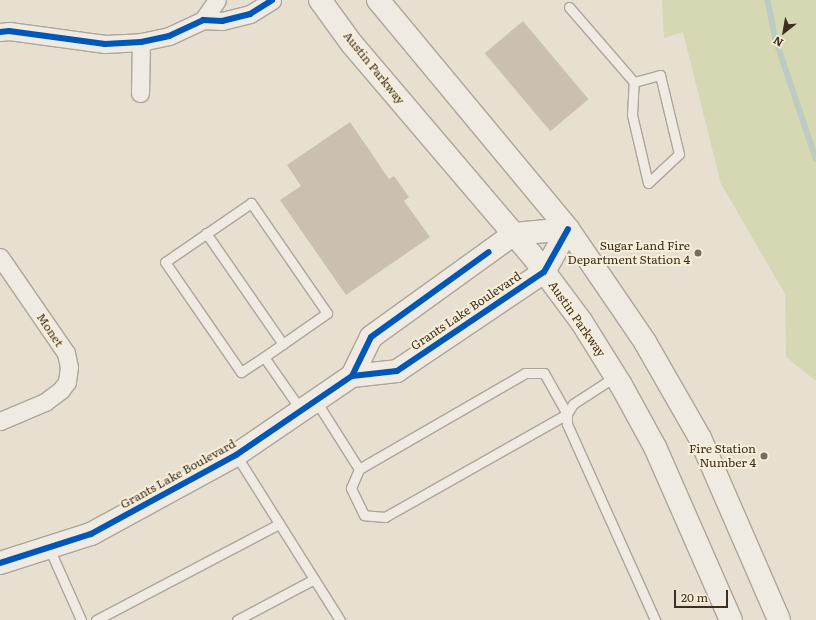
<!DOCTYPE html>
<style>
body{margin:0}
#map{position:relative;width:816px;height:620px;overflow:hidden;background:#e7e0d1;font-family:Literata,serif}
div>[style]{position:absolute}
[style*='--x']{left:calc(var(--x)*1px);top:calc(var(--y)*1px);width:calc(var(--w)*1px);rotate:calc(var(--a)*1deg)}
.green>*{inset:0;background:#d6d7b3}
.stream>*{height:5.5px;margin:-2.75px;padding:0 2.75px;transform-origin:2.75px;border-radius:2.75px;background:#bcccc2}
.building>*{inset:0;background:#cbbfb2;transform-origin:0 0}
.roads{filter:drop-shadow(1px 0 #ada599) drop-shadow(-1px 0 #ada599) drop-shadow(0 1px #ada599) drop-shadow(0 -1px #ada599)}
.service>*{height:9px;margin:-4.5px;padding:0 4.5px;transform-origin:4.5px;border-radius:4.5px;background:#efebe3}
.minor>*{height:17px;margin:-8.5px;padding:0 8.5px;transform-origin:8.5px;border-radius:8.5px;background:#efebe3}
.tertiary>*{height:22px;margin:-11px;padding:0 11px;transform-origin:11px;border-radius:11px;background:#efebe3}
.secondary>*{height:22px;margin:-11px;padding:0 11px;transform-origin:11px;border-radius:11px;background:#efebe3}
.cycleway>*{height:6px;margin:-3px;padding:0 3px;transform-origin:3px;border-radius:3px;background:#0057b8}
.dots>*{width:11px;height:11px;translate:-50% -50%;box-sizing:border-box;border:2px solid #f7eed8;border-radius:50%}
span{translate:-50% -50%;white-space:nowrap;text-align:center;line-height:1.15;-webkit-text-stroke:4px #f7eed8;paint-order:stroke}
.street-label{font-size:12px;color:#3d2e20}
.poi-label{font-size:12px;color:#3d2e20}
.right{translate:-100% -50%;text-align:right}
.north{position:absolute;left:764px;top:12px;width:40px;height:40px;-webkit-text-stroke:3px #f7eed8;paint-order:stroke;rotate:211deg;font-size:11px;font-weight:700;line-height:16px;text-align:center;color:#3d2e20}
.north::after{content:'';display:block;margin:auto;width:14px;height:18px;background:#3d2e20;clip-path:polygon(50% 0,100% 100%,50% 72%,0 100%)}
.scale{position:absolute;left:674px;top:590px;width:54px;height:18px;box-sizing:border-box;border:2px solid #3d2e20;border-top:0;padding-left:5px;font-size:12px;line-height:14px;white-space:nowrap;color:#3d2e20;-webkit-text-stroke:3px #f7eed8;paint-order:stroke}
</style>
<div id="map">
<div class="green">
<div style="clip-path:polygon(662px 0,816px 0,816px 381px,786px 357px,785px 294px,721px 184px,683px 32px,664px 38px)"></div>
</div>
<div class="stream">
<div style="--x:768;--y:0;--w:41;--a:78.7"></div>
<div style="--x:776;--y:40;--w:125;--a:71.3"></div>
</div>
<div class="building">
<div style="left:523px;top:21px;width:102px;height:50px;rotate:50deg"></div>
<div style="clip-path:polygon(350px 122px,389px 179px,394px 176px,409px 197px,404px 201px,430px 237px,346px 295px,280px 200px,301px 186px,287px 165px)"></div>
</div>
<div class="roads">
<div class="service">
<div style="--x:569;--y:7;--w:99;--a:49.1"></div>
<div style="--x:634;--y:82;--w:27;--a:-15"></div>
<div style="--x:660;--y:75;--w:81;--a:76.5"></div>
<div style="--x:679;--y:154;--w:42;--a:136.9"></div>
<div style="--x:648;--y:183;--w:70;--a:-103.2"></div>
<div style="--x:632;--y:115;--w:33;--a:-87"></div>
<div style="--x:206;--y:233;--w:135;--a:55.3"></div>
<div style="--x:264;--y:357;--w:77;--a:-34.9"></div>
<div style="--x:327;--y:313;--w:134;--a:-124.6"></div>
<div style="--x:251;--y:203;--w:104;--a:145.5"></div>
<div style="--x:165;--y:262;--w:134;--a:55.4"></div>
<div style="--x:241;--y:372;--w:27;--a:-33"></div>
<div style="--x:264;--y:357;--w:65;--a:55.1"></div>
<div style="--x:525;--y:373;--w:19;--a:0"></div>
<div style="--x:544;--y:373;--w:47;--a:60.7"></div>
<div style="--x:567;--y:414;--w:209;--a:150.5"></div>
<div style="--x:385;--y:517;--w:21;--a:-175"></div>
<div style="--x:364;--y:515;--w:30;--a:-116"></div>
<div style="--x:351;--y:488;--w:21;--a:-67"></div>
<div style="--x:359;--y:469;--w:192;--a:-30"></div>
<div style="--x:616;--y:376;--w:51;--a:146.9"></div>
<div style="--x:573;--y:404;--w:12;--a:121"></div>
<div style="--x:567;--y:414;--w:10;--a:90"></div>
<div style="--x:567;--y:424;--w:215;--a:65.8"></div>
<div style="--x:316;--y:401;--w:80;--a:57.7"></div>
<div style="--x:236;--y:455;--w:195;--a:57.8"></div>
<div style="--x:49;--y:548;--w:79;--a:66"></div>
<div style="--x:96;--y:620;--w:207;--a:-27.7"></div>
<div style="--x:237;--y:620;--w:87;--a:-28"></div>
</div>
<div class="minor">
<div style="--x:203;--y:20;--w:24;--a:-55"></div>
<div style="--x:0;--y:32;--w:9;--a:-6"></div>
<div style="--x:9;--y:31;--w:97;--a:7.7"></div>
<div style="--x:105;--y:44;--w:36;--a:-3"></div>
<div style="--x:141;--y:42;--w:29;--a:-12"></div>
<div style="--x:169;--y:36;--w:38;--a:-25"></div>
<div style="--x:203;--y:20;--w:19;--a:3"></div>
<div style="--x:222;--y:21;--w:29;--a:-14"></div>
<div style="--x:250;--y:14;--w:26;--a:-32"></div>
<div style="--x:140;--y:93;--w:51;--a:-88.9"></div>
<div style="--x:0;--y:257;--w:116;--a:55.5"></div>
<div style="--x:66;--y:353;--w:14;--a:78"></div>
<div style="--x:69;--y:367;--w:15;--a:98"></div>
<div style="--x:67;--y:382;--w:10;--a:127"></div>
<div style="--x:61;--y:390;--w:20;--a:143"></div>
<div style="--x:45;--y:402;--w:49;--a:157.1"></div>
</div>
<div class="tertiary">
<div style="--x:352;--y:376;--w:45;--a:-6.3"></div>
<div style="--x:397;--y:371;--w:177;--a:-34"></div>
<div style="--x:544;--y:272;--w:49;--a:-60.8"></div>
<div style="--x:0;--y:563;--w:96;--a:-17.7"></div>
<div style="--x:91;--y:534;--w:165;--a:-28.6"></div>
<div style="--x:236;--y:455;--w:140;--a:-34.3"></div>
<div style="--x:352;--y:376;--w:43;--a:-64"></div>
<div style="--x:371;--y:337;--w:176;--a:-35.8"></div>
<div style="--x:514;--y:234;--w:54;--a:-5.3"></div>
</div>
<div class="secondary">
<div style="--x:320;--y:0;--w:54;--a:54"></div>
<div style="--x:352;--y:44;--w:276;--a:49.6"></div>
<div style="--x:531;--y:254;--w:84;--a:53.3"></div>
<div style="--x:581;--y:321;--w:75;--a:58"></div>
<div style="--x:621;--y:385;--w:71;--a:61.3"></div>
<div style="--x:655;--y:447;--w:189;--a:66.3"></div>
<div style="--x:378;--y:0;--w:298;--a:50.3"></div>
<div style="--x:568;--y:229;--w:137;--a:55.7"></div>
<div style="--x:645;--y:342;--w:111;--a:60.2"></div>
<div style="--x:700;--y:438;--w:198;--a:66.5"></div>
</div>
</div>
<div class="cycleway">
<div style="--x:0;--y:32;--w:9;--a:-6"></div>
<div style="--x:9;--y:31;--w:97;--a:7.7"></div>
<div style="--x:105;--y:44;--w:36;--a:-3"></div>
<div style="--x:141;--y:42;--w:29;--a:-12"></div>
<div style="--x:169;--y:36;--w:38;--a:-25"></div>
<div style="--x:203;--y:20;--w:19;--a:3"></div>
<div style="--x:222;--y:21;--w:29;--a:-14"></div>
<div style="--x:250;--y:14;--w:26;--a:-32"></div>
<div style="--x:352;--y:376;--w:45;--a:-6.3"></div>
<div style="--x:397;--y:371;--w:177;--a:-34"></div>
<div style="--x:544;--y:272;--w:49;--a:-60.8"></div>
<div style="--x:0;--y:563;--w:96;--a:-17.7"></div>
<div style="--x:91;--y:534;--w:165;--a:-28.6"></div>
<div style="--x:236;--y:455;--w:140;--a:-34.3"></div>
<div style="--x:352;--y:376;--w:43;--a:-64"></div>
<div style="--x:371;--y:337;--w:145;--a:-35.8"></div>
</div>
<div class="dots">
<div style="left:698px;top:253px;background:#786c5e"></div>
<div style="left:764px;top:456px;background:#786c5e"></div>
</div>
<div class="street-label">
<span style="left:374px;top:68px;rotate:51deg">Austin Parkway</span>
<span style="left:466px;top:311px;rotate:-34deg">Grants Lake Boulevard</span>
<span style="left:577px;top:319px;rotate:55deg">Austin Parkway</span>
<span style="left:50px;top:330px;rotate:56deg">Monet</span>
<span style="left:178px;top:474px;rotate:-29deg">Grants Lake Boulevard</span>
</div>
<div class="poi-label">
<span class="right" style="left:690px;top:253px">Sugar Land Fire<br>Department Station 4</span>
<span class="right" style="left:756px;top:456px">Fire Station<br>Number 4</span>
</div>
<div class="north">N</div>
<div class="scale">20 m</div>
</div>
